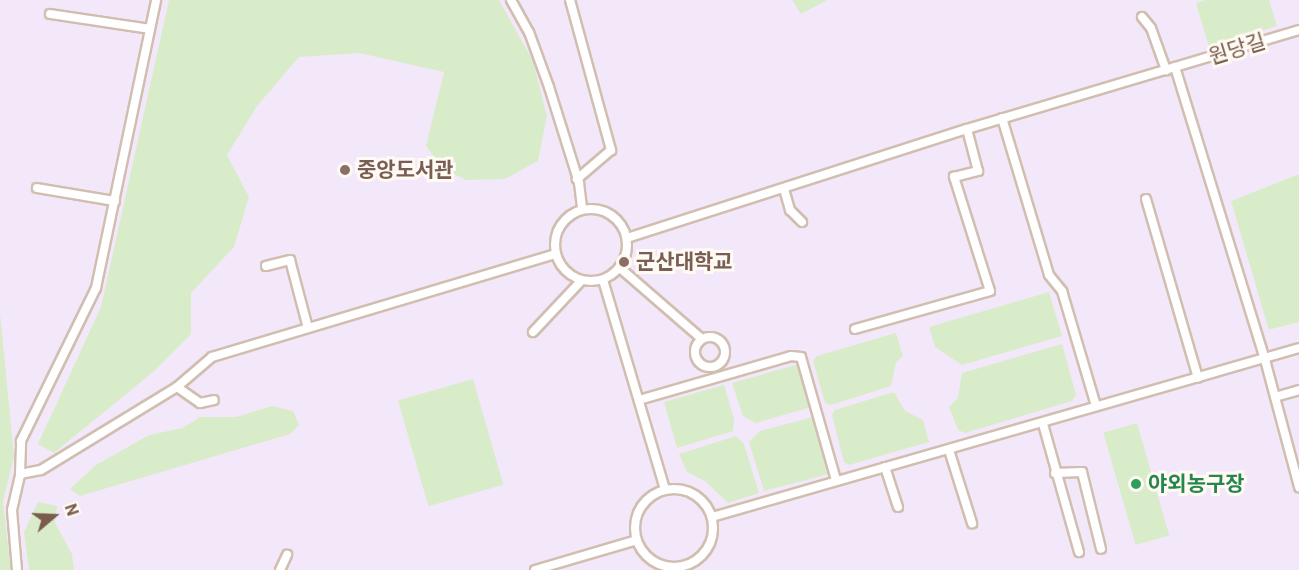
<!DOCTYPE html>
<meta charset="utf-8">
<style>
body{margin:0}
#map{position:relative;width:1299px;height:570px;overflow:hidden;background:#fdf6ec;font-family:Roboto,"Noto Sans KR",sans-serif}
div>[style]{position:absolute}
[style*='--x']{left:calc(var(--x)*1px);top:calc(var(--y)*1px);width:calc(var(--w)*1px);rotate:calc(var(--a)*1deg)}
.education>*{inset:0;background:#f3e8fa}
.green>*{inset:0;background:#d8ecc9;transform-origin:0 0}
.roads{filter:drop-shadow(2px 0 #d1beb0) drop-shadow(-2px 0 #d1beb0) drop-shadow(0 2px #d1beb0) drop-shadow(0 -2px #d1beb0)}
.service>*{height:8px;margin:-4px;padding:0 4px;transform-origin:4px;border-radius:4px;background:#fff}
.service>.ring{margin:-4px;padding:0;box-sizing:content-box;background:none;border:8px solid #fff;border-radius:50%}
.dots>*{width:16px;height:16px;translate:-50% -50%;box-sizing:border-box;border:3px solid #fffaf3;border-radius:50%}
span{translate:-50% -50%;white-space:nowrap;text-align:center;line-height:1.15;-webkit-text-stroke:6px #fffaf3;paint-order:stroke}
.street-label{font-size:21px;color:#7a5c4d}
.education-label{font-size:21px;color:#785e54;font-weight:700}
.left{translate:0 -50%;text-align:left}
.leisure-label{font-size:21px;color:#27864d;font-weight:700}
.north{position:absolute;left:24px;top:486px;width:60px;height:60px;-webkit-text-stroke:4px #fffaf3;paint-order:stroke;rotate:71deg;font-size:16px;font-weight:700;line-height:24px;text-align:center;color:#7a5c4d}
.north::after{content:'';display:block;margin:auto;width:21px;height:27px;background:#7a5c4d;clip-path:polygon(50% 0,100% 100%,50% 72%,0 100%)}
</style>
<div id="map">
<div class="education">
<div style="clip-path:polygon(0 0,1299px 0,1299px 174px,1231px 201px,1270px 330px,1299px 322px,1299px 570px,0 570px)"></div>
</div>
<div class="green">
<div style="clip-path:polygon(169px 0,499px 0,533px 61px,547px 116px,538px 161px,505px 179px,466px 180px,443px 168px,426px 146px,444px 72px,359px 53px,299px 57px,257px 106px,227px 155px,249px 197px,234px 247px,191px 293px,191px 334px,153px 372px,54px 453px,38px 444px,101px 307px)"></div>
<div style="clip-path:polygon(792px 0,827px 0,801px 14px)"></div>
<div style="clip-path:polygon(1206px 0,1269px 0,1277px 26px,1209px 47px,1196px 3px)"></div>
<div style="clip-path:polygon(1299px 174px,1299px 322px,1269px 330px,1231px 201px)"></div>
<div style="clip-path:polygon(1049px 292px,1062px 336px,962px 365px,935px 347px,929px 327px)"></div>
<div style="clip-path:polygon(0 313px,14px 456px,3px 502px,11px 570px,0 570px)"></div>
<div style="clip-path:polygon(896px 333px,903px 356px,896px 362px,891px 386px,831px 405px,825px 403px,813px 361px,817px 356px)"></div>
<div style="clip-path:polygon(1062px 344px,1076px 395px,1072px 401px,965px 433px,958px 430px,949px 407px,958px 398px,962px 373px)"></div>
<div style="clip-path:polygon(799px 364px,811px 407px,756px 423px,743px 416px,732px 383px)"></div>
<div style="left:473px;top:379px;width:110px;height:78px;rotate:74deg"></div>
<div style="clip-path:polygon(724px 385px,734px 419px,733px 431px,677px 448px,664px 402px)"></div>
<div style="clip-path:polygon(894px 392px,905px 411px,923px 420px,929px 442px,849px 465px,844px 462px,832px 415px,835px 410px)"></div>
<div style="clip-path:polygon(272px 406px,293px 411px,299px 425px,290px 434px,80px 496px,70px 489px,96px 465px,149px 435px,183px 428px,200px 417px,236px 417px)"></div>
<div style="clip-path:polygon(813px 417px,829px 474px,764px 491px,749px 442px,760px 431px)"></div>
<div style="left:1137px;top:423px;width:117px;height:35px;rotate:74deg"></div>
<div style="clip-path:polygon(736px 436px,744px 444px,759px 493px,728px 503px,705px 481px,687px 472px,679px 454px)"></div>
<div style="clip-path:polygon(38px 502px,57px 506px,55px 523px,72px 554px,74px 570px,29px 570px,24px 532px)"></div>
</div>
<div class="roads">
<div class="service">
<div style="--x:511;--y:0;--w:37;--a:61"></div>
<div style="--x:529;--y:32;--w:59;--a:70"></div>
<div style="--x:549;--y:87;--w:101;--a:72.6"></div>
<div style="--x:579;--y:183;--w:26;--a:83"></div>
<div style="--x:570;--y:0;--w:156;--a:74.7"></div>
<div style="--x:611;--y:150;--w:45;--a:139.5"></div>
<div style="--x:50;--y:14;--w:101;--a:8.5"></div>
<div style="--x:1142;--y:17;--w:14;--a:51"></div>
<div style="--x:1151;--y:28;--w:45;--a:70.3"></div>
<div style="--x:1175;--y:67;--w:302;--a:72.9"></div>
<div style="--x:1264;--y:356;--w:136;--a:75"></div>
<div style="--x:1002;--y:118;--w:164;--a:73.3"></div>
<div style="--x:1049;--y:275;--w:21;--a:51"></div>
<div style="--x:1062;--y:291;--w:120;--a:73.5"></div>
<div style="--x:37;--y:188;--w:79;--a:9.5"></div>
<div style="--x:784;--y:189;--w:22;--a:74"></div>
<div style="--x:790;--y:210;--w:17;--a:45"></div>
<div style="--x:1146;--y:199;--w:186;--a:73.8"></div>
<div class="ring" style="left:555px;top:209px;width:64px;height:64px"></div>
<div style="--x:627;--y:238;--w:357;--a:-17.8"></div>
<div style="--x:967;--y:129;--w:346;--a:-16.6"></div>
<div style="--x:266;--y:266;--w:25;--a:-14"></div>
<div style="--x:290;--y:260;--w:70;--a:75.2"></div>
<div style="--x:620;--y:268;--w:108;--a:40.9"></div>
<div style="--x:603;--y:280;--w:218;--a:73.5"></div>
<div style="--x:855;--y:329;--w:140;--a:-15.7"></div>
<div style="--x:990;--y:291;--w:120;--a:-107.5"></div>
<div style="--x:954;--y:177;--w:25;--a:-14"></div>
<div style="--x:978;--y:171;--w:43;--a:-104.7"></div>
<div style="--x:533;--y:332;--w:70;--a:-46.7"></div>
<div class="ring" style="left:695px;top:337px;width:22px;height:22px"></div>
<div style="--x:177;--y:387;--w:28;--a:35"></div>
<div style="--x:200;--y:403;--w:14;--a:-12"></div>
<div style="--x:1275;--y:397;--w:25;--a:-16"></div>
<div style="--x:639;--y:400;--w:158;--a:-16.1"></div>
<div style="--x:791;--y:356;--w:10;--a:6"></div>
<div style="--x:801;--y:357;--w:128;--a:74.1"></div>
<div style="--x:1043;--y:424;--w:133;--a:74.3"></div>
<div style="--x:949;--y:450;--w:77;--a:72.5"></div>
<div style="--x:885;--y:467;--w:42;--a:72"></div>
<div style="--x:1055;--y:473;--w:27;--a:-2"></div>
<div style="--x:1082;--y:472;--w:79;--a:76.1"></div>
<div style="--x:20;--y:474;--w:21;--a:-11"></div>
<div style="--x:41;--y:470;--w:159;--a:-31.4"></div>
<div style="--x:177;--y:387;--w:46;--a:-40.6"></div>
<div style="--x:212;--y:357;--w:358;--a:-16.7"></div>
<div class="ring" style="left:635px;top:489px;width:70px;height:70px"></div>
<div style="--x:712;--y:517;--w:611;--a:-16.06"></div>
<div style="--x:17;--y:570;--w:60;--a:-94.8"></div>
<div style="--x:12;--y:510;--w:37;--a:-77"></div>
<div style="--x:20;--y:474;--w:33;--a:-88"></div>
<div style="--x:21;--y:441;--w:170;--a:-63.9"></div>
<div style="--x:96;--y:288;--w:294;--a:-78.2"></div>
<div style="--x:280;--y:570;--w:17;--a:-65"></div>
<div style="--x:535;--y:570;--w:106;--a:-16.4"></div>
</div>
</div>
<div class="dots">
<div style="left:345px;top:170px;background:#8d6e63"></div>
<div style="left:624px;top:262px;background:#8d6e63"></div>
<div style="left:1136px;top:484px;background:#2e9e5b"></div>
</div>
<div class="street-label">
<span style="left:1237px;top:49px;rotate:-17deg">원당길</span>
</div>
<div class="education-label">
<span class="left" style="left:357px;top:170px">중앙도서관</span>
<span class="left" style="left:636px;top:262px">군산대학교</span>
</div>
<div class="leisure-label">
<span class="left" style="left:1148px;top:484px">야외농구장</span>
</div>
<div class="north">N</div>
</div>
